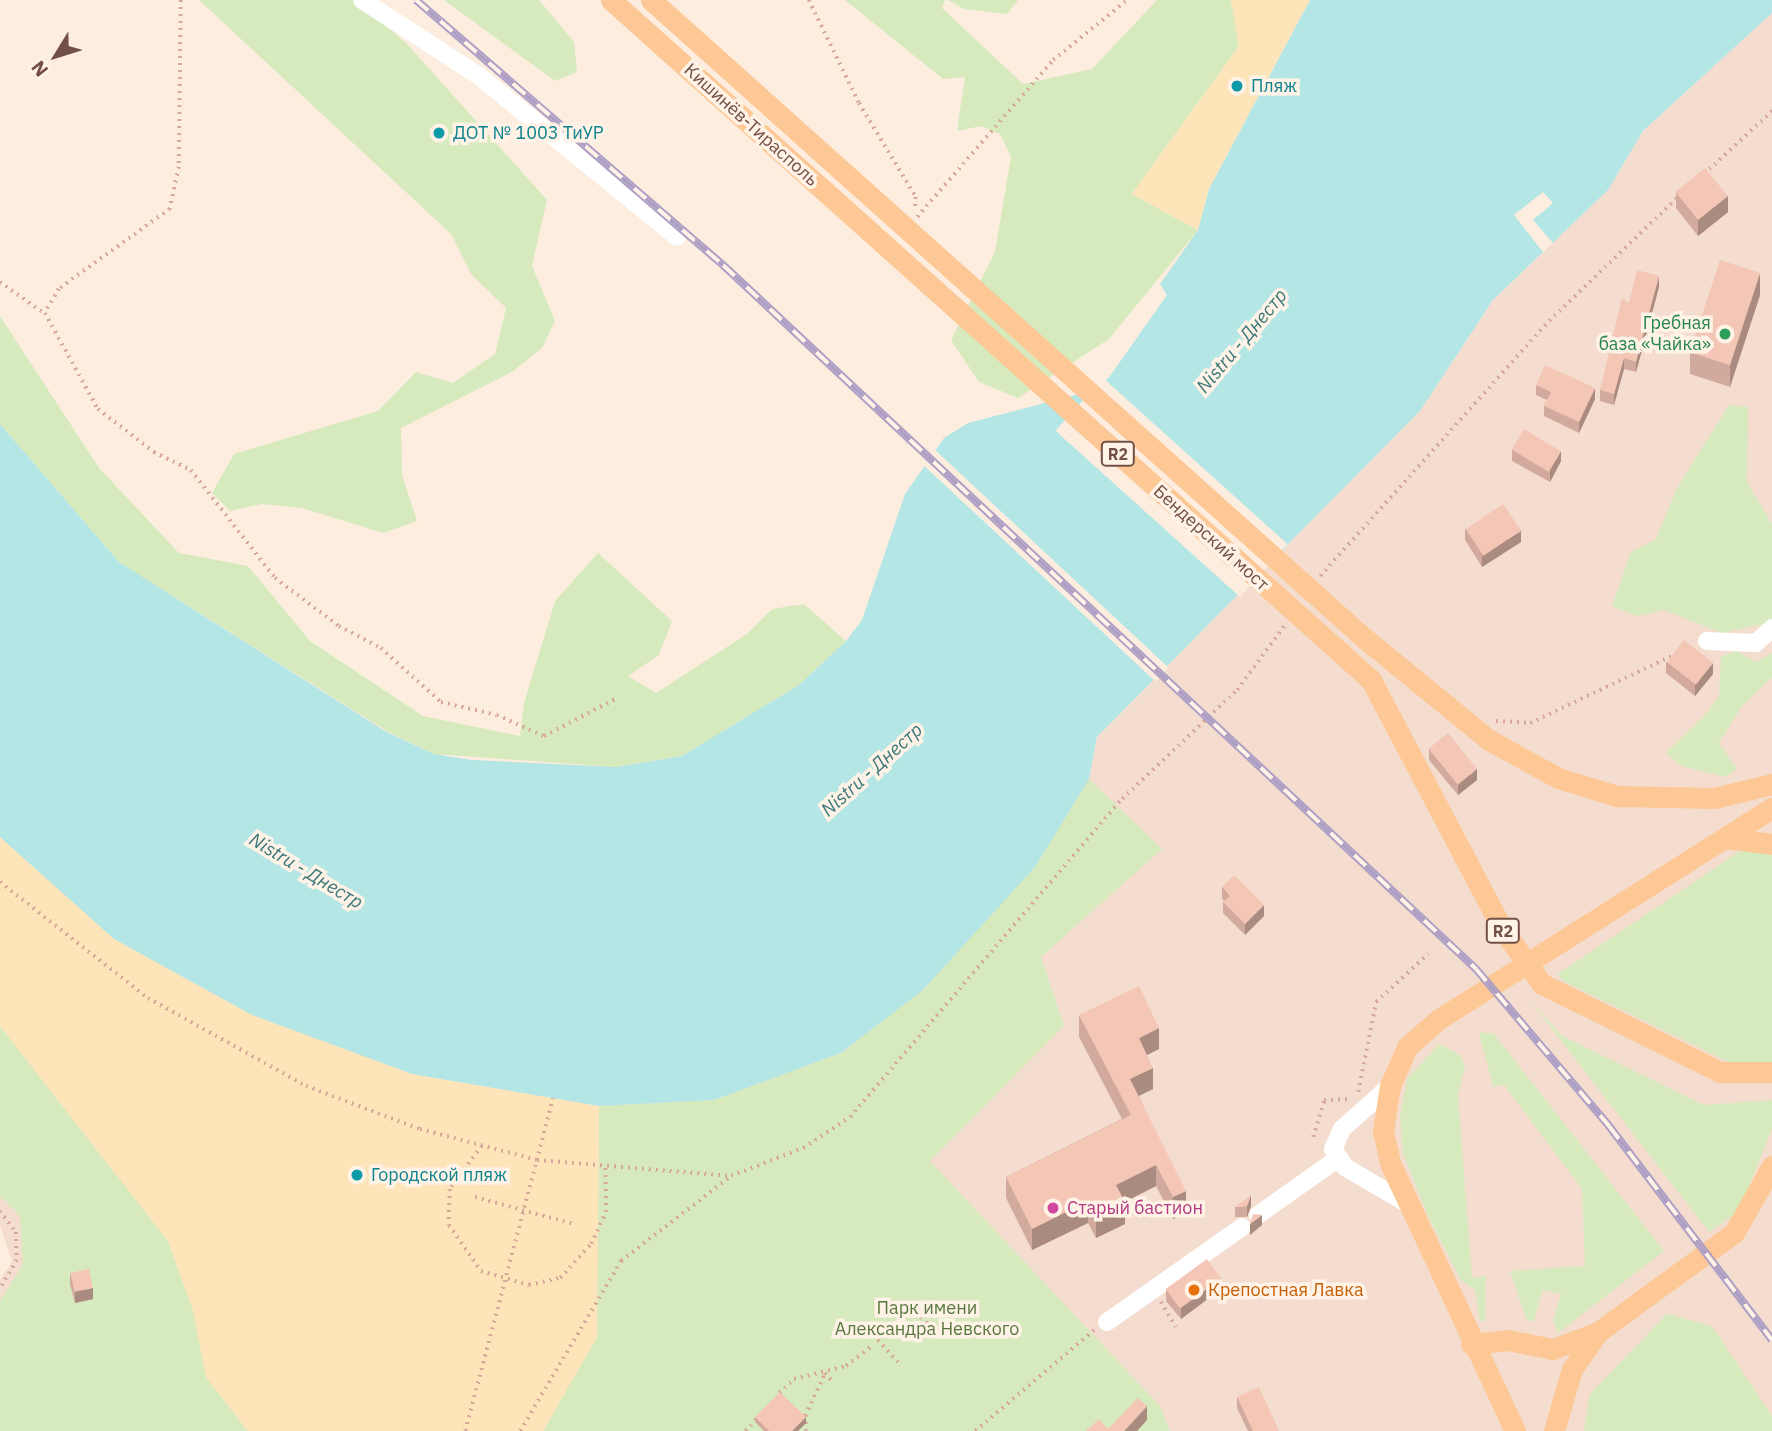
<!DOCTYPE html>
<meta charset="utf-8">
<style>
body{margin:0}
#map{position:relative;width:1772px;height:1431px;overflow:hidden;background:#fdeddf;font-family:"IBM Plex Sans",sans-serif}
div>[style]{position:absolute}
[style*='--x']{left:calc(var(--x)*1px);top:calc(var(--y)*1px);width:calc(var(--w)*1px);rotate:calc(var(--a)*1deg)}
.residential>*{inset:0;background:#f4ddce}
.green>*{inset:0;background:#d6eabe}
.sand>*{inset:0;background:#fde4b9}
.water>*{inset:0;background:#b4e6e6}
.pier>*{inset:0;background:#fdeddf;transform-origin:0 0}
.path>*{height:3.5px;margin-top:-1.75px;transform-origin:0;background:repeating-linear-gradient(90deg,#d7a99a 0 2px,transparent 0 7px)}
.minor>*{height:18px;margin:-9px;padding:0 9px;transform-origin:9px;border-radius:9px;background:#fff}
.major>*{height:21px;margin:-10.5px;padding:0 10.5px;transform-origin:10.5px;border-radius:10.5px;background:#fdc895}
.rail>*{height:8px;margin-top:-4px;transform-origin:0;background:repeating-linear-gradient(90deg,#fff2e6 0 16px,#ae9fc5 0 32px);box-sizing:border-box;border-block:2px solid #ae9fc5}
.wall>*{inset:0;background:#d1aa9d}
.shaded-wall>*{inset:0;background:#aa8b7f}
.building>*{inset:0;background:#f3c6b6;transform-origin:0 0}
.dots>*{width:19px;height:19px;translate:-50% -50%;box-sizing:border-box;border:4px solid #fff2e6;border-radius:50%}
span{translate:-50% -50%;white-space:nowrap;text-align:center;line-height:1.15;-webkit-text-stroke:7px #fff2e6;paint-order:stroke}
.shield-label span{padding:2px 5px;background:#fff2e6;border:2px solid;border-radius:5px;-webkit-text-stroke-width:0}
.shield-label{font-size:16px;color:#735047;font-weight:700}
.culture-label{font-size:18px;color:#0d838f}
.left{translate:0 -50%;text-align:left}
.street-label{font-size:18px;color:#735047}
.leisure-label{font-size:18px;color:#27864d}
.right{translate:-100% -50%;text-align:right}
.hotel-label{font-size:18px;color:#b23c85}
.food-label{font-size:18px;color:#c56008}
.park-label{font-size:18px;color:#58793f}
.water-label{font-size:19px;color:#3a7879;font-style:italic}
.north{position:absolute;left:21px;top:21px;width:70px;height:70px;-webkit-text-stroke:5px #fff2e6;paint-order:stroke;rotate:232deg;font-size:19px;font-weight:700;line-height:28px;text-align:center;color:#735047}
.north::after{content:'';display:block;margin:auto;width:24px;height:32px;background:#735047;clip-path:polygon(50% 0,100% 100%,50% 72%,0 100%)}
</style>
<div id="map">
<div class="residential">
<div style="clip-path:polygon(1772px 13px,1772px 1431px,0 1431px,0 1280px,12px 1262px,0 1225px,0 837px,412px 1074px,599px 1106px,714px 1100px,841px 1053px,1089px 779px,1097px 737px,1420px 411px,1493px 300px,1608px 190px,1643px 131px)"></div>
</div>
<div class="green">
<div style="clip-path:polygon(199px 0,357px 0,407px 44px,547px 200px,532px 266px,555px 321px,542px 348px,512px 372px,401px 428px,402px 475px,417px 521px,383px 533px,302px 508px,262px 504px,230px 511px,212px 493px,234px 454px,378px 411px,416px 372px,453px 383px,495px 354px,506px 308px,471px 274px,451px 234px)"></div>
<div style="clip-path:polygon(444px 0,539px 0,574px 42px,577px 72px,555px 81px)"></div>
<div style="clip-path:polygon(845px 0,945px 0,942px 8px,1023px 84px,1092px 69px,1157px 0,1231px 0,1239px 46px,1132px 194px,1198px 230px,1109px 339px,1018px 398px,979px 382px,951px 340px,995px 252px,1011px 157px,1000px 134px,981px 126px,957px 131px,965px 77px,943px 79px)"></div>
<div style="clip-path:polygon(948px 0,1018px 0,1007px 14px,964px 9px)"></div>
<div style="clip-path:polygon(0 316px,99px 468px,179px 553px,248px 566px,310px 641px,423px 716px,520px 736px,524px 703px,555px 601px,598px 553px,672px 621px,659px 655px,628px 676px,656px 693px,747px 634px,772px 609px,804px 604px,846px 641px,799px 685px,682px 756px,616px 767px,434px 754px,385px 730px,119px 562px,0 424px)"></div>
<div style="clip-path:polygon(1729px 405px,1748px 407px,1747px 482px,1772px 524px,1772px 622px,1722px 633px,1664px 610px,1637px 616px,1612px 606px,1631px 552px,1656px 539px,1677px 488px)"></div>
<div style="clip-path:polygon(1736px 651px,1757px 662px,1772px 653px,1772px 677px,1742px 706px,1719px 743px,1737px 769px,1726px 777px,1681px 766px,1666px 753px,1708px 712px,1719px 696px,1721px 657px)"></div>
<div style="clip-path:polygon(1089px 779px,1162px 849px,1041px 957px,1064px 1026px,930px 1161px,1160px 1406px,1170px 1431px,543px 1431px,597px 1337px,599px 1106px,714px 1100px,841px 1053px,923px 990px,1034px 867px)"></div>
<div style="clip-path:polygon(1740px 851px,1772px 851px,1772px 1064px,1741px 1068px,1563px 981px,1558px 974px)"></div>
<div style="clip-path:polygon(1529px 999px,1562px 1036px,1704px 1105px,1772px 1100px,1772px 1129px,1739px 1211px,1709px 1232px)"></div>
<div style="clip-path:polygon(0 1026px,168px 1241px,193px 1310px,206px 1377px,248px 1431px,0 1431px,0 1301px,23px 1264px,20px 1216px,0 1196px)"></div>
<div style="clip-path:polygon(1479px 1032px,1494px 1034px,1664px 1251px,1558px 1333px,1553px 1320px,1561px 1294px,1542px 1290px,1534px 1322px,1526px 1319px,1510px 1271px,1585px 1266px,1582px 1189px,1504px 1085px,1493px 1087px)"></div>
<div style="clip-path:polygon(1439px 1044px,1460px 1055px,1465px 1067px,1458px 1096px,1472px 1278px,1486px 1276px,1485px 1321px,1480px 1321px,1475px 1290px,1461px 1280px,1428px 1216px,1403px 1153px,1400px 1117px,1407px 1079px)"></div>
<div style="clip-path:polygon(1667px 1314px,1712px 1326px,1772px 1416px,1772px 1431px,1584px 1431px,1590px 1394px)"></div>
</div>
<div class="sand">
<div style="clip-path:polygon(1231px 0,1310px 0,1209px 189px,1198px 230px,1132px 194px,1239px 46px)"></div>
<div style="clip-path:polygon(0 837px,114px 939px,412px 1074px,599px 1106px,597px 1337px,543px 1431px,248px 1431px,206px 1377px,193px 1310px,168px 1241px,0 1026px)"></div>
</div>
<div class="water">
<div style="clip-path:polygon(1310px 0,1772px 0,1772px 13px,1643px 131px,1608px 190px,1493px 300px,1420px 411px,1097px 737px,1089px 779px,1035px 867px,923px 990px,841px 1053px,714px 1100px,599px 1106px,412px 1074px,252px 1015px,114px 939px,0 837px,0 424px,119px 562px,385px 731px,434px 754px,472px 760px,616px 767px,682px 756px,799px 685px,846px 641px,862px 620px,905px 494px,944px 438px,968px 423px,1098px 389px,1110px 376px,1167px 295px,1160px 284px,1198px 230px,1209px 189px)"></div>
</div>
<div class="pier">
<div style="clip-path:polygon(1543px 192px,1553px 203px,1533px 220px,1553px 243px,1543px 252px,1514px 215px)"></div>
<div style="left:1103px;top:378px;width:248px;height:71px;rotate:42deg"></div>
<div style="left:933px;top:448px;width:322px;height:19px;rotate:43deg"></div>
</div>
<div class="path">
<div style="--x:181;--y:0;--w:167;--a:90.7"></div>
<div style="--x:179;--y:167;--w:43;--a:102.1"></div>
<div style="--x:170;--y:209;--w:137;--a:144.2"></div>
<div style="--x:59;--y:289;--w:28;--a:120"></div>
<div style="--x:45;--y:313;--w:110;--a:61.1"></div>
<div style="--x:98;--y:409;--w:71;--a:37.5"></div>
<div style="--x:154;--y:452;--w:41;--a:25.9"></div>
<div style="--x:191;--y:470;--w:137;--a:52.1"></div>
<div style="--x:275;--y:578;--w:80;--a:36.9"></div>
<div style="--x:339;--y:626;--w:47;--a:27.6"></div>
<div style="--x:381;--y:648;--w:81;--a:42"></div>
<div style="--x:441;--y:702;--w:57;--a:13.1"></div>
<div style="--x:497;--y:715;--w:51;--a:24.1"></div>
<div style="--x:544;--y:736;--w:82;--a:-27.5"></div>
<div style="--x:809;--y:0;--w:114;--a:64.1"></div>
<div style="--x:859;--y:103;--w:110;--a:58.8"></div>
<div style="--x:916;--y:197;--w:13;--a:94"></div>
<div style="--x:1704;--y:174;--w:93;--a:-42.8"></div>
<div style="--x:917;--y:217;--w:208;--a:-49.1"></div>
<div style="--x:1053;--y:60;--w:95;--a:-39"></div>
<div style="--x:0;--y:282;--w:54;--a:35.2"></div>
<div style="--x:1320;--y:576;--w:343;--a:-48.1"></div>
<div style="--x:1549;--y:321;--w:178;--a:-43.9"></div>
<div style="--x:1496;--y:721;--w:34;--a:3"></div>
<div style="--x:1530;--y:723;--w:161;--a:-25.3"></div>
<div style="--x:0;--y:882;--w:188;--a:38.1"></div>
<div style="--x:148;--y:998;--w:181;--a:29.1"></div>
<div style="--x:306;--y:1086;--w:122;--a:20.7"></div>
<div style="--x:420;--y:1129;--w:121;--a:14.8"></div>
<div style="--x:537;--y:1160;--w:195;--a:4.7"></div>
<div style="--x:731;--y:1176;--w:77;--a:-21.3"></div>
<div style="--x:803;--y:1148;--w:56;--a:-33.4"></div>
<div style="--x:850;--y:1117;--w:418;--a:-49.5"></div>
<div style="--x:1122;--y:799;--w:158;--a:-43.5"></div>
<div style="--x:1237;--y:690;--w:81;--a:-53.6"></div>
<div style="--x:1358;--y:1092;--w:92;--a:-78.7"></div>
<div style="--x:1376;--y:1002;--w:71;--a:-42.7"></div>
<div style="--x:1313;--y:1137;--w:39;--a:-73"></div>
<div style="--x:1324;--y:1100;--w:25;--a:-2"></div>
<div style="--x:482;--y:1146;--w:54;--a:126.7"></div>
<div style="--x:450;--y:1189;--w:36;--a:92"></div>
<div style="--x:449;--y:1225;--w:56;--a:55.2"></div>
<div style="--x:481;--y:1271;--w:50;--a:16.3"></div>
<div style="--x:529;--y:1285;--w:32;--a:-13"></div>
<div style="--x:560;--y:1278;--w:46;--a:-47.6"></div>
<div style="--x:591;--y:1244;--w:35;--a:-65"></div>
<div style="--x:606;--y:1212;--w:46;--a:-91.2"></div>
<div style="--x:475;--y:1197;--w:103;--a:15.3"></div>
<div style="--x:0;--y:1211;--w:26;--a:53"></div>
<div style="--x:16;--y:1232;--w:28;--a:88"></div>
<div style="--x:17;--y:1260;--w:34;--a:120"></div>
<div style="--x:1161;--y:1302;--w:29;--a:59"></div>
<div style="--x:911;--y:1307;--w:30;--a:45"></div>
<div style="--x:878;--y:1340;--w:30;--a:48"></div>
<div style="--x:779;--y:1393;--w:21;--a:-43"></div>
<div style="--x:794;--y:1379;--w:54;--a:-14"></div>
<div style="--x:846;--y:1366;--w:33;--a:-38"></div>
<div style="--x:465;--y:1431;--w:344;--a:-75.2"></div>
<div style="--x:520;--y:1431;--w:198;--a:-59.3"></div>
<div style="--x:621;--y:1261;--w:139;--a:-37.7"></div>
<div style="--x:745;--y:1431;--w:19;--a:-47"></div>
<div style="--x:806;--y:1431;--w:15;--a:-94"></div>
<div style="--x:805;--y:1416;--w:47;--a:-65.1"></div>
<div style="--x:825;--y:1373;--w:13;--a:48"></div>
<div style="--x:975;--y:1431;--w:156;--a:-40.3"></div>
</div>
<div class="minor">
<div style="--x:362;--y:0;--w:140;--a:33"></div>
<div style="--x:479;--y:76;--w:255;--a:39.1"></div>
<div style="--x:1707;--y:641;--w:49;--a:2.3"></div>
<div style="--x:1756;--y:643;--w:22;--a:-43"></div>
<div style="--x:1390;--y:1086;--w:64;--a:138.1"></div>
<div style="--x:1342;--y:1129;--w:22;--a:114"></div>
<div style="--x:1333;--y:1149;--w:22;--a:56"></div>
<div style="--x:1345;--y:1167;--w:73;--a:30.4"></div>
<div style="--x:1258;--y:1215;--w:97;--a:-35.3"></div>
<div style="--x:1107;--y:1322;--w:165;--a:-35.1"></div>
</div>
<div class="major">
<div style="--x:611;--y:0;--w:1020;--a:41.82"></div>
<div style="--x:1371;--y:680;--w:283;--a:62.2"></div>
<div style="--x:1503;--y:930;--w:67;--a:54.2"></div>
<div style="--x:1542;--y:984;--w:199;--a:26.3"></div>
<div style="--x:1720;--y:1072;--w:52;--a:0"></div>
<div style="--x:651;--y:0;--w:955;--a:41.82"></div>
<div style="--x:1363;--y:637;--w:163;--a:39.3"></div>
<div style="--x:1489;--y:740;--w:79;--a:28.8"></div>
<div style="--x:1558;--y:778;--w:62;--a:17"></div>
<div style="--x:1617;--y:796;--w:97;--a:1.2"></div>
<div style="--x:1714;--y:798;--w:60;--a:-13.6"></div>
<div style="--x:1726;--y:838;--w:46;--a:7.4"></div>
<div style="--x:1471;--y:1344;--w:36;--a:-6"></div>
<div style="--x:1507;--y:1340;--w:47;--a:11.1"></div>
<div style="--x:1553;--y:1349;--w:48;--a:-20.7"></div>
<div style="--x:1515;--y:1431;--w:296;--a:-115"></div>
<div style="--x:1390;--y:1163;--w:33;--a:-102"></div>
<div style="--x:1383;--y:1131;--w:46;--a:-81.2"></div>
<div style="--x:1390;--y:1086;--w:43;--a:-66.4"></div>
<div style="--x:1407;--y:1047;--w:43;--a:-41.2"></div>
<div style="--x:1439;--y:1019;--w:394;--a:-32.4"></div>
<div style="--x:1554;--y:1431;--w:65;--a:-73.8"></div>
<div style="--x:1572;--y:1369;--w:45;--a:-54.9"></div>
<div style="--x:1598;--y:1332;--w:168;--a:-36.1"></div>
<div style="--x:1734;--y:1233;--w:77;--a:-60.4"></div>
</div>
<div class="rail">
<div style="--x:416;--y:0;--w:406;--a:40.8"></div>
<div style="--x:723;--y:265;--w:1031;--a:43.07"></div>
<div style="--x:1476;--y:969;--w:206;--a:49.7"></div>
<div style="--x:1609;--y:1126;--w:269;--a:52.7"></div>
</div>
<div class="wall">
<div style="clip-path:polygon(1676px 192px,1728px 212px,1698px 236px,1676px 208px)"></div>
<div style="clip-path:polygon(1659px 287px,1636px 372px,1624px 369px,1614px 405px,1600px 401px,1600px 390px,1629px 303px)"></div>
<div style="clip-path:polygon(1760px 295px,1730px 387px,1690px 374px,1690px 352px)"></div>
<div style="clip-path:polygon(1536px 385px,1595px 399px,1579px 433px,1544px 416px,1544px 406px,1547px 400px,1536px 395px)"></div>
<div style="clip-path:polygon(1512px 450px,1561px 461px,1550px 482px,1512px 461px)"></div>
<div style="clip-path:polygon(1465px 529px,1521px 542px,1482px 567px,1465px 540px)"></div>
<div style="clip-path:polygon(1666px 662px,1713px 674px,1695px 696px,1666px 673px)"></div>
<div style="clip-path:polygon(1429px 749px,1477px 780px,1458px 795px,1429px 760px)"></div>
<div style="clip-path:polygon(1222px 887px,1264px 916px,1245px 935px,1223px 913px,1223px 902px,1224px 901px,1222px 898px)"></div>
<div style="clip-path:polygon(1079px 1015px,1159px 1049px,1147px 1055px,1153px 1089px,1139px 1096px,1186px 1212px,1173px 1219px,1156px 1186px,1125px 1202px,1125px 1224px,1096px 1238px,1088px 1223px,1032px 1250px,1006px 1198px,1006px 1177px,1122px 1119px,1079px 1037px)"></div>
<div style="clip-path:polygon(1251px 1206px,1247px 1217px,1235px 1217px,1235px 1207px)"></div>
<div style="clip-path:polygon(70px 1273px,93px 1299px,75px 1303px,70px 1284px)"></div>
<div style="clip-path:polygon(1221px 1289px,1181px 1319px,1166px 1301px,1166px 1290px)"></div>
<div style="clip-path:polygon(1237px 1397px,1279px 1431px,1248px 1431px,1237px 1408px)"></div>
<div style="clip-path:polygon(755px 1417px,806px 1423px,798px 1431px,764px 1431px,755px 1422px)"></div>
</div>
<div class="shaded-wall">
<div style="clip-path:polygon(1728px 196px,1728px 212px,1698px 236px,1698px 220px)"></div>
<div style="clip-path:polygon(1760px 273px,1760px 295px,1730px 387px,1730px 365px)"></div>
<div style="clip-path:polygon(1659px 276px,1659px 287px,1636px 372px,1636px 362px)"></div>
<div style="clip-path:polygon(1624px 358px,1624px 369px,1614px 405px,1614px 394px)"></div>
<div style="clip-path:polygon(1595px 388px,1595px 399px,1579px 433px,1579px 422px)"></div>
<div style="clip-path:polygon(1561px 451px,1561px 461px,1550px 482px,1550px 471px)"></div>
<div style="clip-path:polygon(1521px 531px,1521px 542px,1482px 567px,1482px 556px)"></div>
<div style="clip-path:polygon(1713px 663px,1713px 674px,1695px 696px,1695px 685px)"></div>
<div style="clip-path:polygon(1477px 769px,1477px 780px,1458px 795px,1458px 785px)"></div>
<div style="clip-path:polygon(1264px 905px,1264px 916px,1245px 935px,1245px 924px)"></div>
<div style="clip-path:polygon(1159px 1028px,1159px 1049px,1139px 1059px,1139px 1038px)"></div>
<div style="clip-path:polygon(1153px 1068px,1153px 1089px,1130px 1100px,1130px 1079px)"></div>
<div style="clip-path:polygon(1156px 1165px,1156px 1186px,1116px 1206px,1116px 1185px)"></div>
<div style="clip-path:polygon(1186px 1191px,1186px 1212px,1173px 1219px,1173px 1197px)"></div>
<div style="clip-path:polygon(1251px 1195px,1251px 1206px,1247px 1217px,1247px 1206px)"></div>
<div style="clip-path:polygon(1088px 1201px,1088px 1223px,1032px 1250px,1032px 1229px)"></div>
<div style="clip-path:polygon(1125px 1202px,1125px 1224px,1096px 1238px,1096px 1217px)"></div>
<div style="clip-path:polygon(1262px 1215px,1262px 1225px,1250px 1235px,1250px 1224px)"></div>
<div style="clip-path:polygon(1221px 1278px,1221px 1289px,1181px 1319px,1181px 1308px)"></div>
<div style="clip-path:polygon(93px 1288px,93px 1299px,75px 1303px,75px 1292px)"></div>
<div style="clip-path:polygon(1147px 1406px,1147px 1420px,1137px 1431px,1124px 1431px)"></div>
<div style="clip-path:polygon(806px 1417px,806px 1423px,798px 1431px,792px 1431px)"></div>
</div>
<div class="building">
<div style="left:1705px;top:168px;width:36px;height:38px;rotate:51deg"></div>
<div style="left:1720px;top:260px;width:42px;height:97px;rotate:18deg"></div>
<div style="clip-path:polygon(1637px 270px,1659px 276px,1636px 362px,1624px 358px,1614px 394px,1600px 390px,1622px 298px,1629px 303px)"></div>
<div style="clip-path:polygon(1545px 365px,1595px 388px,1579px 422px,1544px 406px,1551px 392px,1536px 385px)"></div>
<div style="left:1524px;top:429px;width:43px;height:24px;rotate:31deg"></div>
<div style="left:1503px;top:504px;width:32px;height:45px;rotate:56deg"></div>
<div style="left:1684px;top:640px;width:37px;height:28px;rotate:38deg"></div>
<div style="left:1448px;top:733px;width:46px;height:25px;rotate:51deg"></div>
<div style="clip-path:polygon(1234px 875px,1264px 905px,1245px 924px,1223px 902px,1230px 896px,1222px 887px)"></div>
<div style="clip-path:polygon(1139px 986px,1159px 1028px,1139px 1038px,1153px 1068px,1130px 1079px,1186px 1191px,1173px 1197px,1156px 1165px,1116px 1185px,1125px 1202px,1096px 1217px,1088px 1201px,1032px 1229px,1006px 1177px,1131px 1115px,1079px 1015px)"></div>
<div style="clip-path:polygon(1251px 1195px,1247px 1206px,1235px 1207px)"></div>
<div style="clip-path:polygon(1253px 1214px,1262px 1215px,1250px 1224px)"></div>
<div style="left:1207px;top:1259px;width:24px;height:51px;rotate:54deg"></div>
<div style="left:89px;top:1269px;width:19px;height:19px;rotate:78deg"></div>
<div style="clip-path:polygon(1259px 1387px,1279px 1431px,1253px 1431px,1237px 1397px)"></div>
<div style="clip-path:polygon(780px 1392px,806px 1417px,792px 1431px,769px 1431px,755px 1417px)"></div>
<div style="clip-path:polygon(1138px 1398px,1147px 1406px,1124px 1431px,1086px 1431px,1099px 1419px,1108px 1429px)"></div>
</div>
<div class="dots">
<div style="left:1237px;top:86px;background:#0f9aa8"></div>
<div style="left:439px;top:133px;background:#0f9aa8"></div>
<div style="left:1725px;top:334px;background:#2e9e5b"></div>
<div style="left:357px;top:1175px;background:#0f9aa8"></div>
<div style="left:1053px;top:1208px;background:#d1479c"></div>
<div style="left:1194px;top:1290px;background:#e8710a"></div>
</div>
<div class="shield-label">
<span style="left:1118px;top:454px">R2</span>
<span style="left:1503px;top:931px">R2</span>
</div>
<div class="culture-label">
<span class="left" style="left:1251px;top:86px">Пляж</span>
<span class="left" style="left:453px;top:133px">ДОТ № 1003 ТиУР</span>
<span class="left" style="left:371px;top:1175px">Городской пляж</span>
</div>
<div class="street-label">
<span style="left:751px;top:125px;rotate:42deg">Кишинёв-Тирасполь</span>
<span style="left:1211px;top:538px;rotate:42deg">Бендерский мост</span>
</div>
<div class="leisure-label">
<span class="right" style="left:1711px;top:334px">Гребная<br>база «Чайка»</span>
</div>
<div class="hotel-label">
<span class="left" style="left:1067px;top:1208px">Старый бастион</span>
</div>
<div class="food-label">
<span class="left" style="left:1208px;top:1290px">Крепостная Лавка</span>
</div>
<div class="park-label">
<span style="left:927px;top:1319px">Парк имени<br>Александра Невского</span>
</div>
<div class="water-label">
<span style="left:1242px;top:341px;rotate:-50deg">Nistru - Днестр</span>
<span style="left:872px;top:770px;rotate:-42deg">Nistru - Днестр</span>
<span style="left:306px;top:871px;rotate:31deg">Nistru - Днестр</span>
</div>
<div class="north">N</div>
</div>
